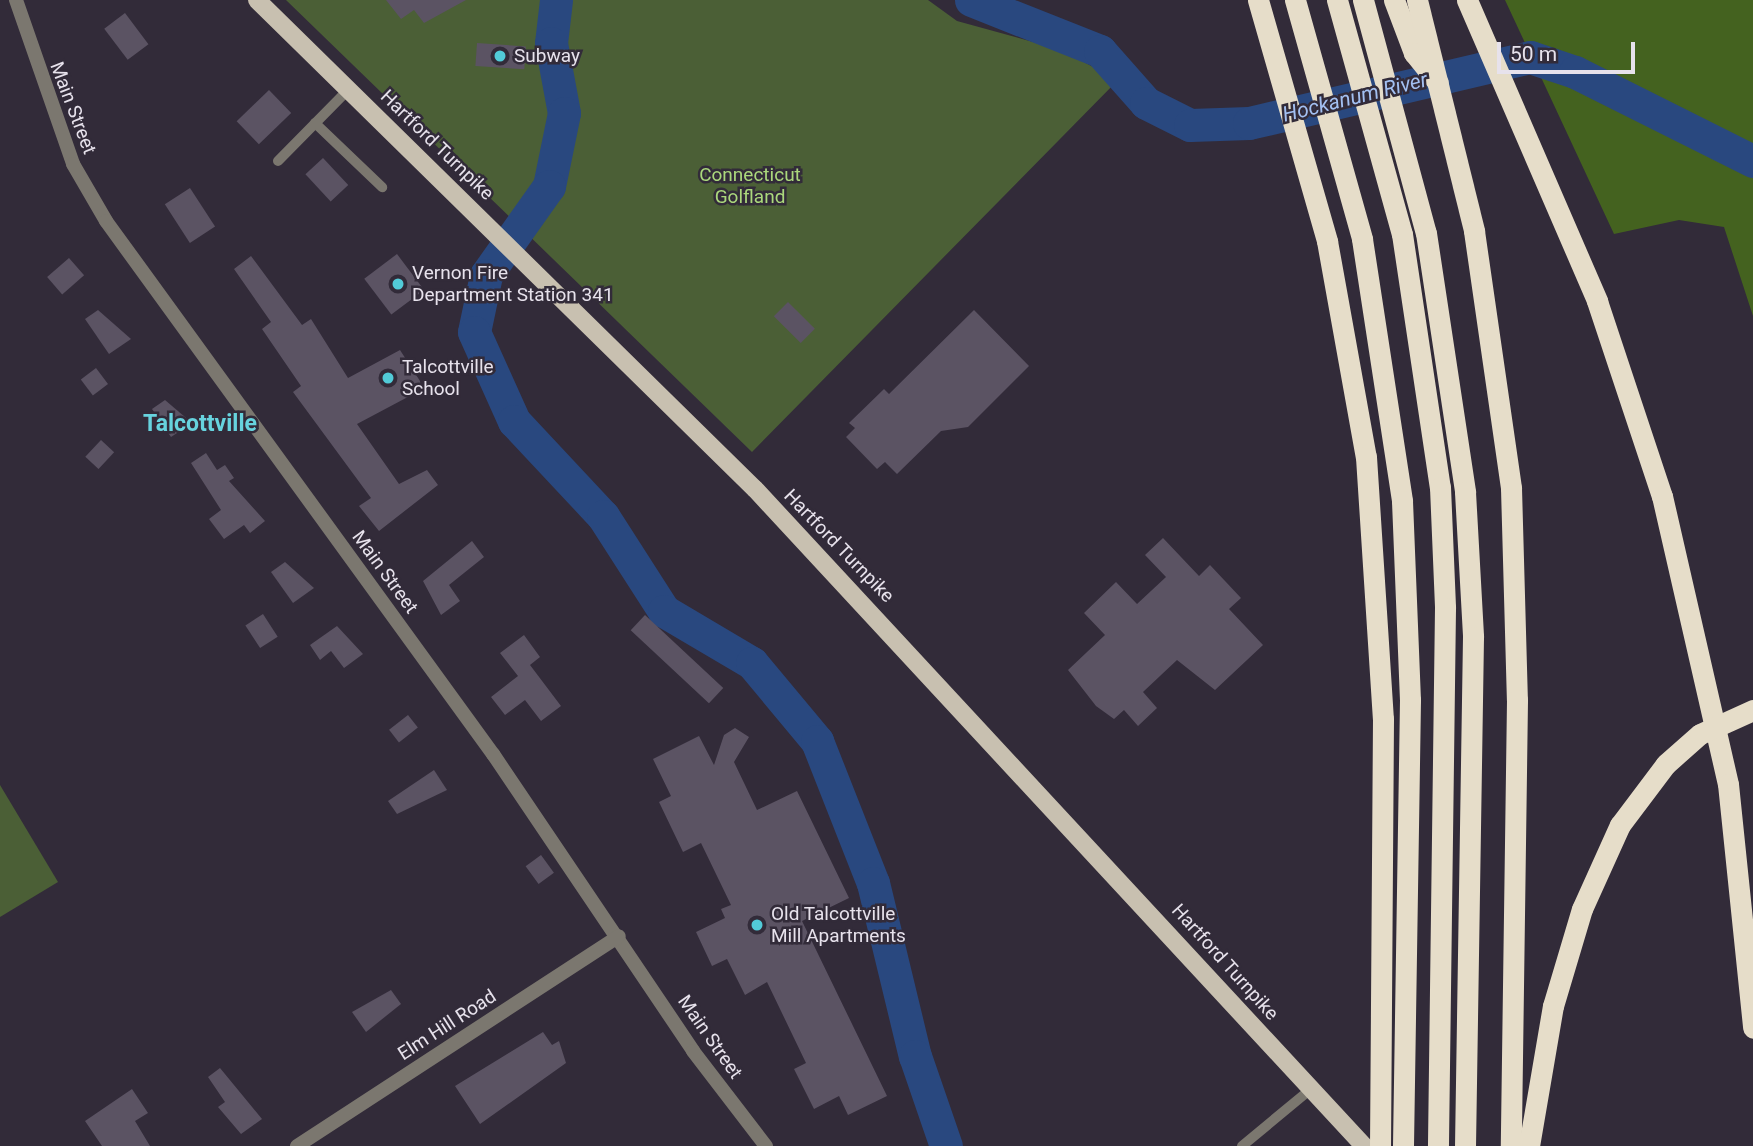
<!DOCTYPE html>
<style>
body{margin:0}
#map{position:relative;width:1753px;height:1146px;overflow:hidden;background:#322b39;font-family:Roboto,sans-serif}
div>[style]{position:absolute}
[style*='--x']{left:calc(var(--x)*1px);top:calc(var(--y)*1px);width:calc(var(--w)*1px);rotate:calc(var(--a)*1deg)}
.green>*{inset:0;background:#4b5f36}
.forest>*{inset:0;background:#44621f}
.river>*{height:33px;margin:-16.5px;padding:0 16.5px;transform-origin:16.5px;border-radius:16.5px;background:#29487f}
.building>*{inset:0;background:#5b5363;transform-origin:0 0}
.lane>*{height:10px;margin:-5px;padding:0 5px;transform-origin:5px;border-radius:5px;background:#7b776f}
.street>*{height:14px;margin:-7px;padding:0 7px;transform-origin:7px;border-radius:7px;background:#7b776f}
.primary>*{height:18px;margin:-9px;padding:0 9px;transform-origin:9px;border-radius:9px;background:#c8c0b0}
.highway>*{height:21px;margin:-10.5px;padding:0 10.5px;transform-origin:10.5px;border-radius:10.5px;background:#e6ddc9}
.highway-bridge>*{height:21px;margin:-10.5px;padding:0 10.5px;transform-origin:10.5px;border-radius:10.5px;background:#e6ddc9}
.dots>*{width:19px;height:19px;translate:-50% -50%;box-sizing:border-box;border:4px solid #322b39;border-radius:50%}
span{translate:-50% -50%;white-space:nowrap;text-align:center;line-height:1.15;-webkit-text-stroke:5px #322b39;paint-order:stroke}
.poi-label{font-size:19px;color:#e7e2ec}
.left{translate:0 -50%;text-align:left}
.street-label{font-size:19px;color:#e7e2ec}
.park-label{font-size:19px;color:#abd87c}
.water-label{font-size:21px;color:#a3c0f2;font-style:italic}
.quarter-label{font-size:23px;color:#67d3de;font-weight:700}
.scale{position:absolute;left:1497px;top:42px;width:138px;height:32px;box-sizing:border-box;border:4px solid #e7e2ec;border-top:0;padding-left:9px;font-size:21px;line-height:24px;white-space:nowrap;color:#e7e2ec;-webkit-text-stroke:5px #322b39;paint-order:stroke}
</style>
<div id="map">
<div class="green">
<div style="clip-path:polygon(286px 0,928px 0,957px 21px,1059px 49px,1118px 80px,752px 452px)"></div>
<div style="clip-path:polygon(0 785px,58px 882px,0 917px)"></div>
</div>
<div class="forest">
<div style="clip-path:polygon(1505px 0,1753px 0,1753px 316px,1724px 227px,1679px 220px,1614px 234px)"></div>
</div>
<div class="river">
<div style="--x:556;--y:0;--w:43;--a:96.6"></div>
<div style="--x:551;--y:43;--w:71;--a:79.5"></div>
<div style="--x:564;--y:113;--w:75;--a:101.6"></div>
<div style="--x:549;--y:186;--w:109;--a:125.3"></div>
<div style="--x:486;--y:275;--w:58;--a:101.9"></div>
<div style="--x:474;--y:332;--w:98;--a:65.8"></div>
<div style="--x:514;--y:421;--w:130;--a:46.9"></div>
<div style="--x:603;--y:516;--w:113;--a:57.3"></div>
<div style="--x:664;--y:611;--w:102;--a:30.6"></div>
<div style="--x:752;--y:663;--w:102;--a:50.2"></div>
<div style="--x:817;--y:741;--w:153;--a:68.5"></div>
<div style="--x:873;--y:883;--w:178;--a:76.4"></div>
<div style="--x:915;--y:1056;--w:95;--a:71"></div>
<div style="--x:971;--y:0;--w:139;--a:21.6"></div>
<div style="--x:1100;--y:51;--w:69;--a:48.5"></div>
<div style="--x:1146;--y:103;--w:49;--a:26.6"></div>
<div style="--x:1190;--y:125;--w:59;--a:-1.9"></div>
<div style="--x:1249;--y:123;--w:289;--a:-13.2"></div>
<div style="--x:1530;--y:57;--w:47;--a:18.4"></div>
<div style="--x:1575;--y:72;--w:199;--a:26.6"></div>
</div>
<div class="building">
<div style="clip-path:polygon(386px 0,466px 0,424px 23px,414px 10px,401px 19px)"></div>
<div style="left:125px;top:13px;width:39px;height:26px;rotate:53deg"></div>
<div style="left:477px;top:43px;width:49px;height:23px;rotate:4deg"></div>
<div style="left:269px;top:90px;width:32px;height:45px;rotate:46deg"></div>
<div style="left:323px;top:158px;width:37px;height:24px;rotate:47deg"></div>
<div style="left:190px;top:188px;width:46px;height:30px;rotate:57deg"></div>
<div style="left:397px;top:254px;width:45px;height:41px;rotate:53deg"></div>
<div style="clip-path:polygon(251px 256px,302px 325px,311px 319px,348px 378px,400px 350px,420px 381px,421px 390px,357px 424px,399px 484px,427px 470px,438px 485px,379px 531px,359px 506px,371px 498px,293px 392px,301px 386px,262px 329px,271px 322px,234px 269px)"></div>
<div style="left:69px;top:258px;width:23px;height:29px;rotate:49deg"></div>
<div style="left:788px;top:302px;width:38px;height:20px;rotate:45deg"></div>
<div style="clip-path:polygon(98px 310px,131px 339px,109px 354px,85px 319px)"></div>
<div style="clip-path:polygon(974px 310px,1029px 366px,968px 427px,941px 431px,897px 474px,885px 462px,877px 469px,846px 437px,855px 428px,849px 423px,884px 389px,889px 394px)"></div>
<div style="left:96px;top:368px;width:20px;height:19px;rotate:53deg"></div>
<div style="clip-path:polygon(165px 400px,192px 423px,171px 437px,152px 409px)"></div>
<div style="left:101px;top:440px;width:18px;height:23px;rotate:43deg"></div>
<div style="clip-path:polygon(206px 453px,217px 470px,225px 465px,234px 478px,229px 481px,265px 521px,250px 533px,244px 525px,224px 539px,209px 519px,221px 510px,191px 463px)"></div>
<div style="clip-path:polygon(1163px 538px,1199px 576px,1210px 565px,1241px 598px,1229px 609px,1263px 645px,1215px 690px,1177px 660px,1143px 692px,1157px 708px,1138px 726px,1124px 710px,1114px 719px,1096px 706px,1068px 670px,1105px 635px,1084px 613px,1116px 582px,1137px 604px,1166px 577px,1145px 555px)"></div>
<div style="clip-path:polygon(472px 541px,484px 557px,449px 585px,460px 601px,441px 615px,423px 581px)"></div>
<div style="clip-path:polygon(285px 562px,314px 588px,293px 603px,271px 572px)"></div>
<div style="left:263px;top:614px;width:27px;height:21px;rotate:57deg"></div>
<div style="left:645px;top:615px;width:107px;height:21px;rotate:43deg"></div>
<div style="clip-path:polygon(337px 626px,363px 654px,344px 668px,331px 651px,320px 660px,310px 645px)"></div>
<div style="clip-path:polygon(524px 635px,540px 657px,530px 665px,561px 706px,541px 721px,525px 700px,505px 715px,491px 697px,518px 676px,500px 653px)"></div>
<div style="left:408px;top:715px;width:16px;height:24px;rotate:52deg"></div>
<div style="clip-path:polygon(735px 728px,749px 737px,734px 762px,757px 810px,797px 791px,849px 898px,802px 921px,887px 1096px,848px 1115px,839px 1096px,814px 1109px,794px 1069px,806px 1063px,767px 982px,745px 995px,727px 959px,712px 966px,696px 932px,725px 918px,721px 909px,731px 905px,701px 843px,683px 852px,659px 802px,671px 796px,653px 759px,699px 736px,714px 765px,724px 735px)"></div>
<div style="clip-path:polygon(434px 770px,447px 790px,397px 814px,388px 801px)"></div>
<div style="left:541px;top:855px;width:22px;height:19px;rotate:54deg"></div>
<div style="clip-path:polygon(391px 990px,401px 1004px,366px 1032px,352px 1012px)"></div>
<div style="clip-path:polygon(543px 1032px,552px 1045px,559px 1041px,566px 1063px,480px 1124px,455px 1086px)"></div>
<div style="clip-path:polygon(220px 1068px,262px 1119px,241px 1134px,218px 1107px,225px 1102px,208px 1077px)"></div>
<div style="clip-path:polygon(132px 1089px,148px 1113px,135px 1121px,150px 1146px,102px 1146px,85px 1121px)"></div>
</div>
<div class="lane">
<div style="--x:315;--y:123;--w:93;--a:43.7"></div>
<div style="--x:278;--y:161;--w:101;--a:-45.4"></div>
<div style="--x:1242;--y:1146;--w:89;--a:-39.6"></div>
</div>
<div class="street">
<div style="--x:16;--y:0;--w:174;--a:70.8"></div>
<div style="--x:73;--y:164;--w:66;--a:59.9"></div>
<div style="--x:106;--y:221;--w:659;--a:54.02"></div>
<div style="--x:493;--y:754;--w:358;--a:56"></div>
<div style="--x:693;--y:1051;--w:120;--a:52.5"></div>
<div style="--x:297;--y:1146;--w:384;--a:-33.1"></div>
</div>
<div class="primary">
<div style="--x:257;--y:0;--w:698;--a:44.48"></div>
<div style="--x:755;--y:489;--w:896;--a:47.17"></div>
</div>
<div class="highway">
<div style="--x:1258;--y:0;--w:251;--a:74"></div>
<div style="--x:1327;--y:241;--w:219;--a:79.8"></div>
<div style="--x:1366;--y:457;--w:263;--a:86.3"></div>
<div style="--x:1383;--y:719;--w:427;--a:90.4"></div>
<div style="--x:1295;--y:0;--w:248;--a:74.3"></div>
<div style="--x:1362;--y:239;--w:265;--a:81.3"></div>
<div style="--x:1402;--y:501;--w:199;--a:87.7"></div>
<div style="--x:1410;--y:700;--w:446;--a:90.9"></div>
<div style="--x:1337;--y:0;--w:243;--a:74.5"></div>
<div style="--x:1402;--y:234;--w:256;--a:81.5"></div>
<div style="--x:1440;--y:487;--w:121;--a:87.6"></div>
<div style="--x:1445;--y:608;--w:538;--a:90.75"></div>
<div style="--x:1363;--y:0;--w:241;--a:74.9"></div>
<div style="--x:1426;--y:233;--w:262;--a:81.4"></div>
<div style="--x:1465;--y:492;--w:145;--a:86.8"></div>
<div style="--x:1473;--y:637;--w:509;--a:90.9"></div>
<div style="--x:1394;--y:0;--w:57;--a:69.3"></div>
<div style="--x:1414;--y:53;--w:38;--a:51"></div>
<div style="--x:1417;--y:0;--w:238;--a:76.1"></div>
<div style="--x:1474;--y:231;--w:260;--a:81.8"></div>
<div style="--x:1511;--y:488;--w:212;--a:88.4"></div>
<div style="--x:1517;--y:700;--w:446;--a:90.8"></div>
<div style="--x:1467;--y:0;--w:328;--a:66.6"></div>
<div style="--x:1597;--y:301;--w:206;--a:71.6"></div>
<div style="--x:1662;--y:496;--w:295;--a:77.1"></div>
<div style="--x:1728;--y:784;--w:245;--a:84.1"></div>
<div style="--x:1529;--y:1146;--w:142;--a:-80.3"></div>
<div style="--x:1553;--y:1006;--w:101;--a:-73.4"></div>
<div style="--x:1582;--y:909;--w:92;--a:-65.7"></div>
<div style="--x:1620;--y:825;--w:76;--a:-53"></div>
</div>
<div class="highway-bridge">
<div style="--x:1666;--y:764;--w:45;--a:-41.4"></div>
<div style="--x:1700;--y:734;--w:58;--a:-24.4"></div>
</div>
<div class="dots">
<div style="left:500px;top:56px;background:#52cbd8"></div>
<div style="left:398px;top:284px;background:#52cbd8"></div>
<div style="left:388px;top:378px;background:#52cbd8"></div>
<div style="left:757px;top:925px;background:#52cbd8"></div>
</div>
<div class="poi-label">
<span class="left" style="left:514px;top:56px">Subway</span>
<span class="left" style="left:412px;top:284px">Vernon Fire<br>Department Station 341</span>
<span class="left" style="left:402px;top:378px">Talcottville<br>School</span>
<span class="left" style="left:771px;top:925px">Old Talcottville<br>Mill Apartments</span>
</div>
<div class="street-label">
<span style="left:73px;top:108px;rotate:69deg">Main Street</span>
<span style="left:437px;top:145px;rotate:44deg">Hartford Turnpike</span>
<span style="left:839px;top:546px;rotate:46deg">Hartford Turnpike</span>
<span style="left:385px;top:572px;rotate:54deg">Main Street</span>
<span style="left:1225px;top:962px;rotate:48deg">Hartford Turnpike</span>
<span style="left:447px;top:1025px;rotate:-33deg">Elm Hill Road</span>
<span style="left:710px;top:1037px;rotate:55deg">Main Street</span>
</div>
<div class="park-label">
<span style="left:750px;top:186px">Connecticut<br>Golfland</span>
</div>
<div class="water-label">
<span style="left:1355px;top:97px;rotate:-14deg">Hockanum River</span>
</div>
<div class="quarter-label">
<span style="left:200px;top:424px">Talcottville</span>
</div>
<div class="scale">50 m</div>
</div>
